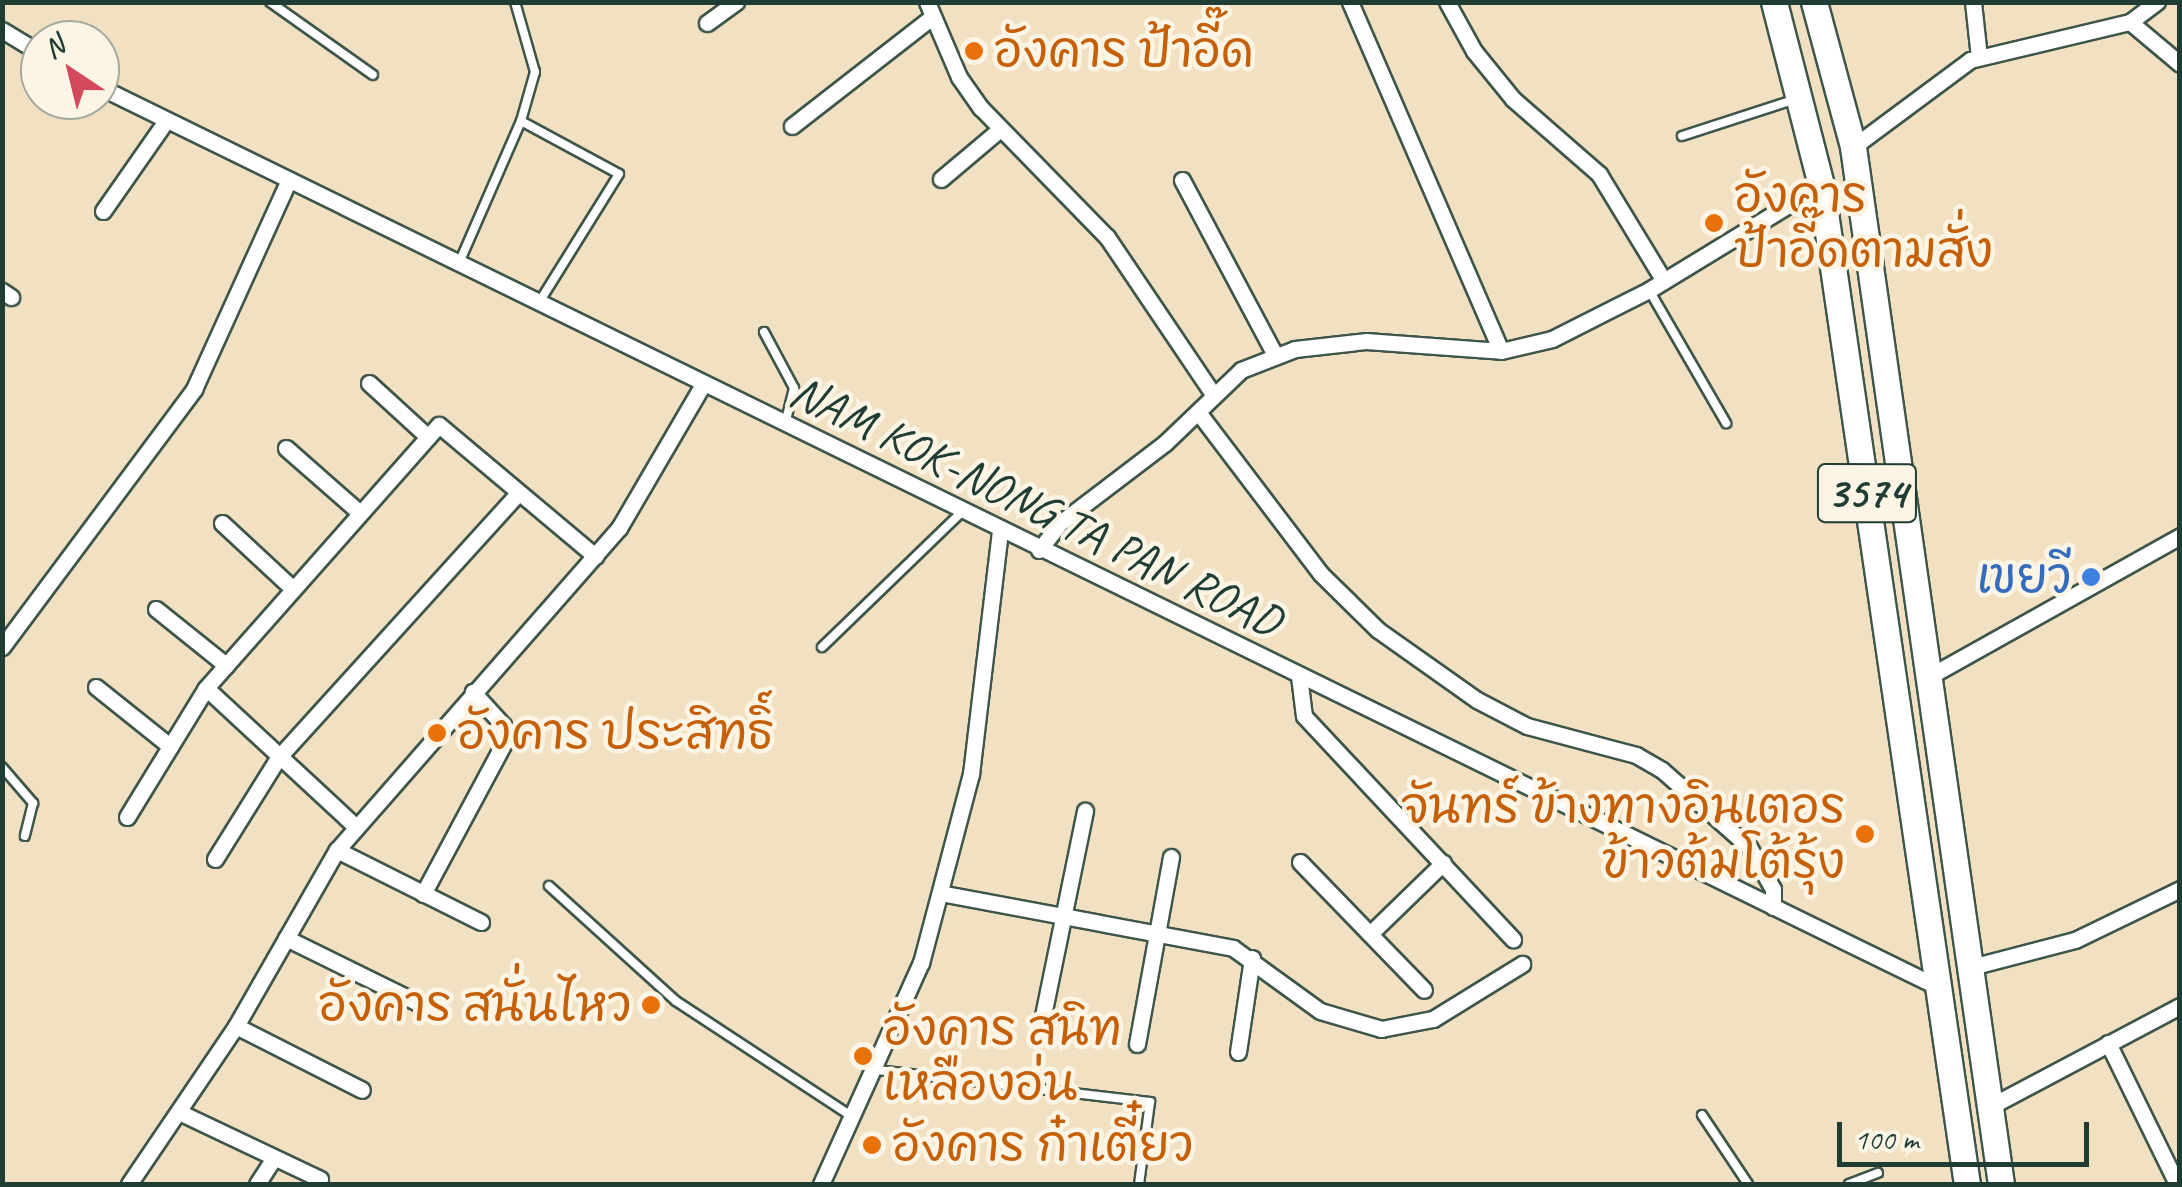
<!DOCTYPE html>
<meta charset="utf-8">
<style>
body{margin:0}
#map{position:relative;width:2182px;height:1187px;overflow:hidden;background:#f1e1c2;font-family:Caveat,"Playpen Sans Thai",sans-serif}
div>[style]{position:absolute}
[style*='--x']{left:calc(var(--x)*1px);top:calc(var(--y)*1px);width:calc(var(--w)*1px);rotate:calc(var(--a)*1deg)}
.roads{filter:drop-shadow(2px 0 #3e5649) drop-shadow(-2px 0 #3e5649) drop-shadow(0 2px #3e5649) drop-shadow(0 -2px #3e5649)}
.service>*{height:8px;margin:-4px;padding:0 4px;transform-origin:4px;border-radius:4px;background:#fff}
.minor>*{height:15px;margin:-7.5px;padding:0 7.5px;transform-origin:7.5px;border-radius:7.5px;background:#fff}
.primary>*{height:25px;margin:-12.5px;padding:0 12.5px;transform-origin:12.5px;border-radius:12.5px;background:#fff}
.dots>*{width:28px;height:28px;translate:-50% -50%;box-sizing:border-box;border:5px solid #fcf5e5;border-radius:50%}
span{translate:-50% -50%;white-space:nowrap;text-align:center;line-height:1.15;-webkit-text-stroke:9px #fcf5e5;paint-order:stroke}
.shield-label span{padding:2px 8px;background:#fcf5e5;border:2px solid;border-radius:8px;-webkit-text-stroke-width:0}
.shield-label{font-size:45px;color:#1f3d34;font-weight:700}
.food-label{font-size:48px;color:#c56008}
.left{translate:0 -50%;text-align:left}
.right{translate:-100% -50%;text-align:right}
.street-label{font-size:48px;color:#1f3d34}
.shop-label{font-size:48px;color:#366cbe}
.frame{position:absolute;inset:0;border:5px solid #1f3d34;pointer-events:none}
.north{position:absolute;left:20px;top:20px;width:100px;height:100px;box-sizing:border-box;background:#fcf5e5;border:2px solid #a4ab9e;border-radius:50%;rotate:325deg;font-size:28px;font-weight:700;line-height:40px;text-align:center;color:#1f3d34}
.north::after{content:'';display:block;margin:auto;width:35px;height:45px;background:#d1495b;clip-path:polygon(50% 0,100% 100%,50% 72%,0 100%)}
.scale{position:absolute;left:1837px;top:1122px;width:252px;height:45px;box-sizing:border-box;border:5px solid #1f3d34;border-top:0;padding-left:12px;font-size:30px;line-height:35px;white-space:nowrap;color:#1f3d34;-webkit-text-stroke:8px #fcf5e5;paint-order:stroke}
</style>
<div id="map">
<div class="roads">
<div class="service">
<div style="--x:270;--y:2;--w:126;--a:35.3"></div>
<div style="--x:521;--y:121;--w:111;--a:28.4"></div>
<div style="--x:619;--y:174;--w:153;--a:121.9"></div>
<div style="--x:1682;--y:136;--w:120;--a:-18"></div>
<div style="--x:459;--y:263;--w:155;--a:-66.4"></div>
<div style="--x:521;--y:121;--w:51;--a:-74.1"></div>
<div style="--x:535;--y:72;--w:73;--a:-105.9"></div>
<div style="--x:1649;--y:290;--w:154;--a:59.9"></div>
<div style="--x:764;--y:332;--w:64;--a:61.8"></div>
<div style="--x:794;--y:388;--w:37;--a:104"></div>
<div style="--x:822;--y:647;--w:194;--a:-44"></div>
<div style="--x:2;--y:767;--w:48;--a:49.3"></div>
<div style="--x:33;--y:803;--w:34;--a:104"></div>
<div style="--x:549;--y:886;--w:171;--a:42.2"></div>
<div style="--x:676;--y:1001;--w:209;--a:33.3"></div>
<div style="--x:877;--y:1070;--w:275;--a:6.7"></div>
<div style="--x:1150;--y:1102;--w:83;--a:97.6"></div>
<div style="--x:1702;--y:1115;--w:83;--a:56.3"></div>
<div style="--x:1849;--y:1184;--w:31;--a:-21"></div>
</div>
<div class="minor">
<div style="--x:927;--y:2;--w:82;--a:66.9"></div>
<div style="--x:959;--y:77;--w:38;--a:55"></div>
<div style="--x:981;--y:108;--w:180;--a:45.7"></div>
<div style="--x:1107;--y:237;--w:189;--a:56"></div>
<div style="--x:1350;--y:2;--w:380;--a:66.6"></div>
<div style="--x:1447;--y:2;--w:56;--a:61.1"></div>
<div style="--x:1474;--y:51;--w:62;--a:50.9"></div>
<div style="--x:1513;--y:99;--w:114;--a:41.1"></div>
<div style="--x:1599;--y:174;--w:125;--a:58.7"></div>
<div style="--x:1973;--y:2;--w:55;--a:83.8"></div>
<div style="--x:2130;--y:22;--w:65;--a:40"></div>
<div style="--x:707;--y:23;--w:36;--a:-36"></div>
<div style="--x:2;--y:30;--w:44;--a:31.2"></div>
<div style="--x:100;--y:87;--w:2049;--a:26.09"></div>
<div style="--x:792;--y:126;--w:177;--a:-37.9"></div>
<div style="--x:1853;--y:147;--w:146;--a:-36.6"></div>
<div style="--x:1970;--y:60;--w:164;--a:-13.4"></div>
<div style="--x:2130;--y:22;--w:34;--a:-37"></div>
<div style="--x:941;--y:179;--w:76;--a:-40.2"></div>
<div style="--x:1182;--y:180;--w:198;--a:62"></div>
<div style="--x:103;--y:211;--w:108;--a:-55.1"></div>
<div style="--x:2;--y:291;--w:11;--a:34"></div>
<div style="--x:369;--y:383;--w:80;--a:42.5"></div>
<div style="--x:1198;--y:412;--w:203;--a:52.8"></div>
<div style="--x:1321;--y:574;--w:80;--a:44.5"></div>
<div style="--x:1378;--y:630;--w:121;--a:35.3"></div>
<div style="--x:1477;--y:700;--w:56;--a:27.5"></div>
<div style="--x:1527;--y:726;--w:113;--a:14.9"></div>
<div style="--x:1636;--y:755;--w:30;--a:30"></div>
<div style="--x:1662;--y:770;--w:116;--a:41.5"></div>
<div style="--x:1749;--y:847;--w:48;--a:60.3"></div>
<div style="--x:1773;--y:889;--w:18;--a:90"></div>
<div style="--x:286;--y:448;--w:98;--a:41.3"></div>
<div style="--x:222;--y:523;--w:97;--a:42.9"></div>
<div style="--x:1039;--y:550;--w:34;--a:-52"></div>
<div style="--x:1060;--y:523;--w:132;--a:-37.3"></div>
<div style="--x:1165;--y:443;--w:105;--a:-43.8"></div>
<div style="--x:1241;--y:370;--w:58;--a:-21.3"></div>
<div style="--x:1295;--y:349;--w:71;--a:-6.4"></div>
<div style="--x:1366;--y:341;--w:135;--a:4.2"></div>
<div style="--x:1501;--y:351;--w:52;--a:-13.2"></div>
<div style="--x:1552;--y:339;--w:109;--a:-26.8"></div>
<div style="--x:1649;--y:290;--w:202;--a:-31.4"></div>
<div style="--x:156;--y:609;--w:90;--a:38.7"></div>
<div style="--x:2;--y:647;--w:322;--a:-53.3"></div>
<div style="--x:194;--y:389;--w:225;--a:-65.6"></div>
<div style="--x:1299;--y:676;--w:40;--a:82.9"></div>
<div style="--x:1304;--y:716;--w:306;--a:46.9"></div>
<div style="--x:1930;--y:676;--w:287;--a:-29.2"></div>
<div style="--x:96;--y:687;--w:95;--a:38.6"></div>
<div style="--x:206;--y:688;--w:203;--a:42.8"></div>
<div style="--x:127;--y:817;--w:151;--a:-58.5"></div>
<div style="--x:206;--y:688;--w:351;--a:-48.5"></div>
<div style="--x:439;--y:425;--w:204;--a:40"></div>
<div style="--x:337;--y:850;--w:161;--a:26.6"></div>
<div style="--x:215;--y:859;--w:119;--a:-58"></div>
<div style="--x:278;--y:758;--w:356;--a:-47.8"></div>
<div style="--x:1300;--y:862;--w:178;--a:45.9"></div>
<div style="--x:940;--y:893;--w:298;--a:10.6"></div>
<div style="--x:1233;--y:948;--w:107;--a:35.9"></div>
<div style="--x:1320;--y:1011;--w:64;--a:16.4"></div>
<div style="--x:1381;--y:1029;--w:53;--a:-10.9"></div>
<div style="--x:1433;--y:1019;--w:105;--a:-31.7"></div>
<div style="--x:423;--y:894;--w:176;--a:-61.8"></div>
<div style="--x:506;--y:739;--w:14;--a:-102"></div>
<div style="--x:503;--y:725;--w:45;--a:-132.3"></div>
<div style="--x:1370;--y:934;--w:102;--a:-44.2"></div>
<div style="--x:286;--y:938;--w:154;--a:26.2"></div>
<div style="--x:1975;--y:966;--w:103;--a:-14.6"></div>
<div style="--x:2075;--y:940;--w:117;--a:-25.9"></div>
<div style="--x:236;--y:1026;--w:141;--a:26.9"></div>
<div style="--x:1039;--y:1035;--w:229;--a:-78.4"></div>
<div style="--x:2108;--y:1043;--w:157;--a:63.9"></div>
<div style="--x:1137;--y:1044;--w:190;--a:-79.7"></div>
<div style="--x:1238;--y:1052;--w:95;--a:-81.5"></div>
<div style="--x:1991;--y:1106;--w:214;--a:-27.9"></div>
<div style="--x:181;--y:1113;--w:154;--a:25.4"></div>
<div style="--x:129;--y:1184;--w:191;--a:-55.9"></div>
<div style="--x:236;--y:1026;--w:203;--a:-60.2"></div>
<div style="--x:337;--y:850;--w:428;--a:-48.8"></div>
<div style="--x:619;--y:528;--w:164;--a:-59.7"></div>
<div style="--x:257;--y:1184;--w:31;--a:-57"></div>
<div style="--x:821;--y:1184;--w:243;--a:-65.7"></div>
<div style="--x:921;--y:963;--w:196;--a:-75.2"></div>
<div style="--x:971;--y:774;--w:245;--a:-83.2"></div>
</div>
<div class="primary">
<div style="--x:1774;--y:2;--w:189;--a:75.6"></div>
<div style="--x:1821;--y:185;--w:1010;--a:81.69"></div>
<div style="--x:1814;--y:2;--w:150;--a:74.9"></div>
<div style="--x:1853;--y:147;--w:1048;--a:81.88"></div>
</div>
</div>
<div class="dots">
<div style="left:974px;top:51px;background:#e8710a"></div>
<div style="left:1714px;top:223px;background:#e8710a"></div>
<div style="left:2091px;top:577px;background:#3f7fe0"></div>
<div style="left:437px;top:733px;background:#e8710a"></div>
<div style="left:1865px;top:834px;background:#e8710a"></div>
<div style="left:651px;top:1005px;background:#e8710a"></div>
<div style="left:863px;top:1056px;background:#e8710a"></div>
<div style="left:872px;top:1145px;background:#e8710a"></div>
</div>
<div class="shield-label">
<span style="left:1867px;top:493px">3574</span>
</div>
<div class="food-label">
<span class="left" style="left:994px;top:51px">อังคาร ป้าอี๊ด</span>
<span class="left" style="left:1734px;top:223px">อังคาร<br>ป้าอี๊ดตามสั่ง</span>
<span class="left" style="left:457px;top:733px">อังคาร ประสิทธิ์</span>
<span class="right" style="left:1845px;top:834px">จันทร์ ข้างทางอินเตอร<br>ข้าวต้มโต้รุ้ง</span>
<span class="right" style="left:631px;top:1005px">อังคาร สนั่นไหว</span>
<span class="left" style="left:883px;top:1056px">อังคาร สนิท<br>เหลืองอ่น</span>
<span class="left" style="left:892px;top:1145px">อังคาร ก๋าเตี๋ยว</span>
</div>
<div class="street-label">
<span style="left:1036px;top:506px;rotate:26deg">NAM KOK-NONG TA PAN ROAD</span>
</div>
<div class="shop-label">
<span class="right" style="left:2071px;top:577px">เขยวี</span>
</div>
<div class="frame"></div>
<div class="north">N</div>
<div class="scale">100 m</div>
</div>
